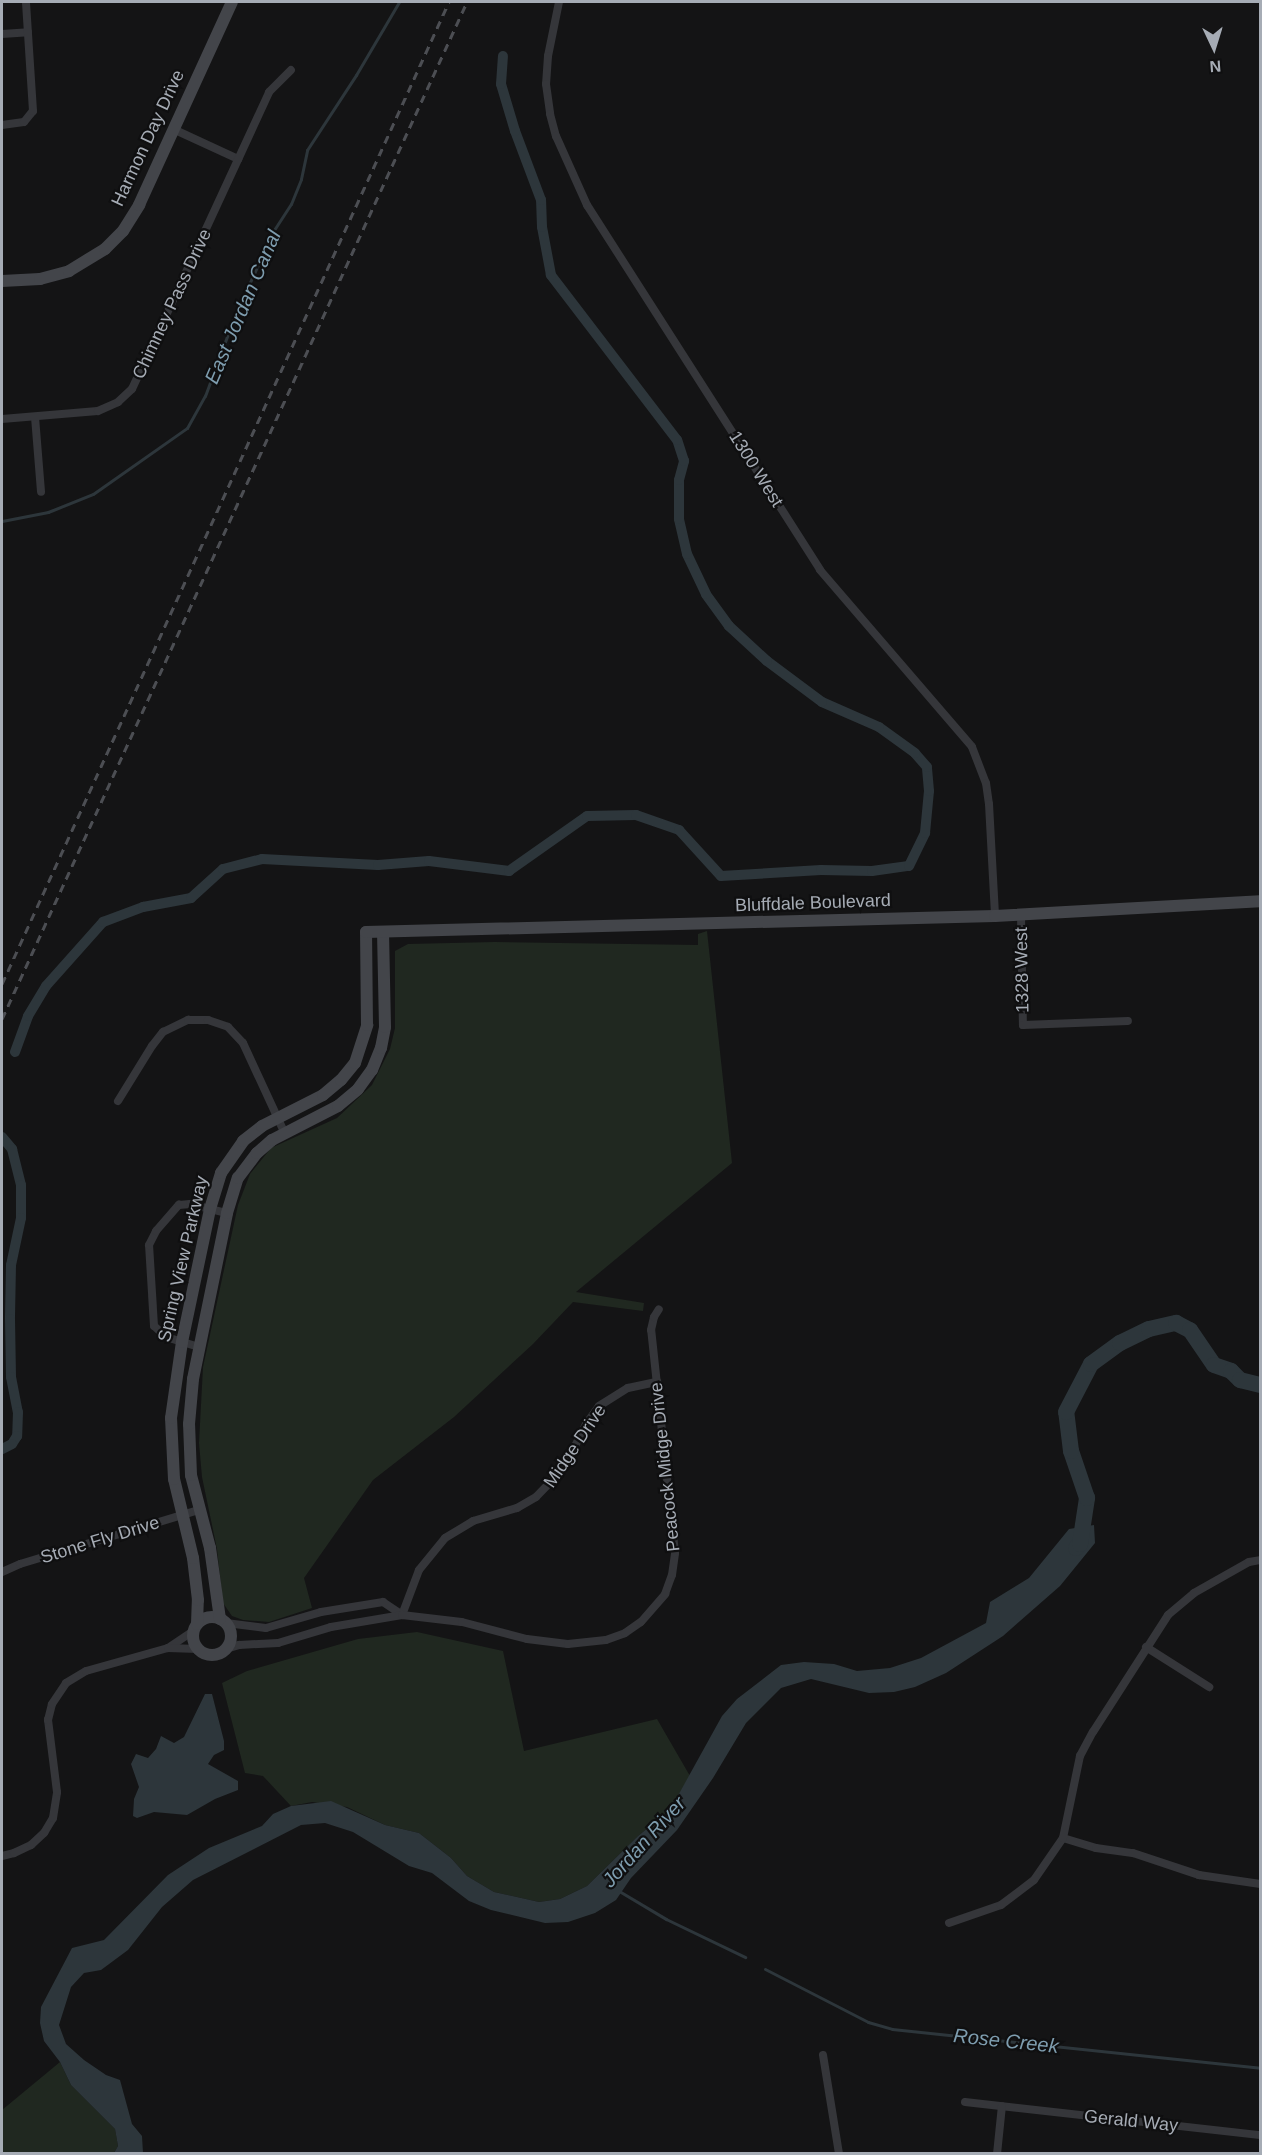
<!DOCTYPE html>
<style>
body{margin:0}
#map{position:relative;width:1262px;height:2155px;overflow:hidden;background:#141415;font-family:Arial,sans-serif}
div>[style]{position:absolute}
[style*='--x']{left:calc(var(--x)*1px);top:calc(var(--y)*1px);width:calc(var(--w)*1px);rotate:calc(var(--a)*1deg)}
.green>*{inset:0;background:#202820}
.water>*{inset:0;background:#2d363b}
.stream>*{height:3px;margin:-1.5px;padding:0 1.5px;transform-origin:1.5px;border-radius:1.5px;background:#2d363b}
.canal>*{height:10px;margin:-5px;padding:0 5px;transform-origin:5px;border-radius:5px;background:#2d363b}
.river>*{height:16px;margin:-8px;padding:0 8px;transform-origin:8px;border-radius:8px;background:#2d363b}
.street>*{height:8px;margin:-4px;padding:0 4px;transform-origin:4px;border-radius:4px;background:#35363a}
.secondary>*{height:12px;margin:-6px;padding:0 6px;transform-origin:6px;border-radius:6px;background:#43454a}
.secondary>.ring{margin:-6px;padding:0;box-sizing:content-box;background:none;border:12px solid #43454a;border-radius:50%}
.rail>*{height:3px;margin-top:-1.5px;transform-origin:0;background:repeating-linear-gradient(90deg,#4c4e53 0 8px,transparent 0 14px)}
span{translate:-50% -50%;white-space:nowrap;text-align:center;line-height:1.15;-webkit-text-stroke:4.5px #0f0f10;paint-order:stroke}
.street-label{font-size:18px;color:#a6acb5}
.water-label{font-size:20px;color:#7e9daf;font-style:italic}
.frame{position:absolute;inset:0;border:3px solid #a6acb5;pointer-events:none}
.north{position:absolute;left:1184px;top:18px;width:60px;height:60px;-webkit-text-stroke:4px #0f0f10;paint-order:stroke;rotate:176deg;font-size:16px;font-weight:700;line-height:24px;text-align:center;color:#a6acb5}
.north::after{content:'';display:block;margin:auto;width:21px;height:27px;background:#a6acb5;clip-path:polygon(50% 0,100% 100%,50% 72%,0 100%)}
</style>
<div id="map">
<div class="green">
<div style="clip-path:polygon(707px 931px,732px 1163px,576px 1292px,644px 1303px,643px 1311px,573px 1302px,533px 1344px,454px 1417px,373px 1480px,304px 1578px,312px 1608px,269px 1622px,243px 1620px,232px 1616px,223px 1603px,217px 1549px,202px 1477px,199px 1443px,203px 1367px,238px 1205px,250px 1174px,271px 1148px,337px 1118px,372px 1085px,390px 1049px,395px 1028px,395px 951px,408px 944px,495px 942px,698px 945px,698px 934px)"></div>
<div style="clip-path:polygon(417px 1632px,503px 1651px,524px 1751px,657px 1719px,690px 1776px,670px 1810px,638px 1836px,587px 1886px,560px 1899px,539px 1902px,494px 1892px,467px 1876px,451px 1858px,419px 1833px,385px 1825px,347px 1807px,312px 1802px,291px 1806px,263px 1776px,245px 1773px,222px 1683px,247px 1671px,358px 1639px)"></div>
<div style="clip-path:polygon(60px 2062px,71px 2085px,115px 2129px,118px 2146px,114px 2153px,2px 2154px,2px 2110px)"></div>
</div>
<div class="water">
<div style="clip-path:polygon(1094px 1525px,1095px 1543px,1060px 1586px,1003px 1636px,946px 1673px,915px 1687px,894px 1692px,869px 1693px,811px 1679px,781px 1688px,746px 1723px,713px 1778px,677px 1830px,631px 1878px,616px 1900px,595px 1913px,568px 1922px,545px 1923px,491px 1910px,469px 1901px,432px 1873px,409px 1866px,353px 1832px,325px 1823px,301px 1825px,193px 1880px,162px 1907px,128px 1950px,101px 1970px,84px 1973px,71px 1987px,59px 2025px,66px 2044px,84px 2060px,106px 2075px,120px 2080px,132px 2124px,142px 2136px,143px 2153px,114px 2153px,118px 2146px,115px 2129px,71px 2085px,60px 2062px,44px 2041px,40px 2023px,41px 2007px,72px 1948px,104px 1940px,168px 1875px,209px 1848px,262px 1826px,273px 1814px,291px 1806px,331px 1801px,385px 1825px,419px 1833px,451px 1858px,467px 1876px,494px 1892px,539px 1902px,560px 1899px,587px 1886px,638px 1836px,670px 1810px,722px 1716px,737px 1699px,781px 1665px,804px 1662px,834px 1664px,857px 1671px,890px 1668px,921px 1658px,986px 1623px,990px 1602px,1029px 1578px,1069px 1529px)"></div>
<div style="clip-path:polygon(205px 1694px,212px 1694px,224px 1741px,224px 1750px,214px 1755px,208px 1764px,238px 1781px,238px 1790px,215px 1799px,187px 1815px,154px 1812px,137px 1818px,133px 1816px,134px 1799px,139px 1787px,131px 1764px,136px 1754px,148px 1758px,156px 1749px,161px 1736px,174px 1743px,184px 1737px)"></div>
</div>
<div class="stream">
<div style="--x:2;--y:521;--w:47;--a:-11.1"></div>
<div style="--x:48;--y:512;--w:48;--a:-21.8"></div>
<div style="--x:93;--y:494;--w:115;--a:-35.1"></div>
<div style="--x:187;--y:428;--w:37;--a:-61"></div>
<div style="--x:205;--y:396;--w:86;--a:-69.7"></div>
<div style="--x:235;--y:315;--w:94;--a:-65.4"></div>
<div style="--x:274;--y:230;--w:31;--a:-57"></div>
<div style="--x:291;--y:204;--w:27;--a:-68"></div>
<div style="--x:301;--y:179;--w:30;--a:-78"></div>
<div style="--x:307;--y:150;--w:90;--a:-56.8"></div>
<div style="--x:356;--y:75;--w:85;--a:-59.5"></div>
<div style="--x:619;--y:1891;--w:55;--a:30.8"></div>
<div style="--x:666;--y:1919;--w:88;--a:25.7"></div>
<div style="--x:765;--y:1969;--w:116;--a:27.2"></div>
<div style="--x:868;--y:2022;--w:25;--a:16"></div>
<div style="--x:892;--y:2029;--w:370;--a:6"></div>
</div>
<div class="canal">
<div style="--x:15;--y:1052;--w:38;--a:-70"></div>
<div style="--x:28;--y:1016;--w:35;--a:-59"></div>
<div style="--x:46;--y:986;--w:86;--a:-48.3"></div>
<div style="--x:103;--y:922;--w:43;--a:-20.6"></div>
<div style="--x:143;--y:907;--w:49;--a:-10.6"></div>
<div style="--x:191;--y:898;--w:43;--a:-42.2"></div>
<div style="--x:223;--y:869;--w:40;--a:-14.4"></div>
<div style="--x:262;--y:859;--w:116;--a:3"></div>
<div style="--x:378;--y:865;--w:51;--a:-4.5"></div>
<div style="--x:429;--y:861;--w:81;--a:7.1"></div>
<div style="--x:509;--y:871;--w:95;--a:-35.2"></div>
<div style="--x:587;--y:816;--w:49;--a:-1.2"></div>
<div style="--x:636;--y:815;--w:46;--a:19.2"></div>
<div style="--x:679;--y:830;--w:62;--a:47.6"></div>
<div style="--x:721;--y:876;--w:100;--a:-3.4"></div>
<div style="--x:821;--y:870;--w:51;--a:1.1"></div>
<div style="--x:872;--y:871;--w:37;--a:-8"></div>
<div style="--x:909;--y:866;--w:37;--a:-64"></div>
<div style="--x:925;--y:833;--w:42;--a:-84.6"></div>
<div style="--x:929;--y:791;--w:24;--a:-95"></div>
<div style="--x:927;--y:767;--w:18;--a:-131"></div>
<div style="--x:915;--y:753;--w:44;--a:-144.2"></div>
<div style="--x:879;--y:727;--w:62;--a:-156.3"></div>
<div style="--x:822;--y:702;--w:69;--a:-143.3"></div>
<div style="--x:767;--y:661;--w:52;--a:-137.4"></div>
<div style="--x:729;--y:626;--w:39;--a:-126"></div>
<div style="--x:706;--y:594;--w:44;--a:-115.4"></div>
<div style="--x:687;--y:554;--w:36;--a:-103"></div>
<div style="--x:679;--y:519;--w:39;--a:-90"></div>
<div style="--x:679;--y:480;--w:20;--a:-75"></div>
<div style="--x:684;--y:461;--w:22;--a:-108"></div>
<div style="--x:677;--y:440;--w:208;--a:-127.4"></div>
<div style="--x:551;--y:275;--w:49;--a:-100.6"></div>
<div style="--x:542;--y:227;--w:27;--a:-92"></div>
<div style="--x:541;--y:200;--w:74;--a:-110.6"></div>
<div style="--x:515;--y:131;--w:49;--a:-106.6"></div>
<div style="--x:501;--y:84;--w:28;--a:-86"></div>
<div style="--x:2;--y:1137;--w:16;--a:50"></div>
<div style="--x:12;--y:1149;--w:37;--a:76"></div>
<div style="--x:21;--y:1185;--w:33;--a:90"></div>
<div style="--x:21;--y:1218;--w:48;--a:102"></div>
<div style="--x:11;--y:1265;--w:54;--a:91.1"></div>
<div style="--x:10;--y:1319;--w:58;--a:89"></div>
<div style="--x:11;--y:1377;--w:36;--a:79"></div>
<div style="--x:18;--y:1412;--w:24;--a:92"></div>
<div style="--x:17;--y:1436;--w:9;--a:122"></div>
<div style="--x:12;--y:1444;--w:11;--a:153"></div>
</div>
<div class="river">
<div style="--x:1076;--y:1548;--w:6;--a:-45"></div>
<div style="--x:1080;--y:1544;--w:47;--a:-81.3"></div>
<div style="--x:1087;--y:1498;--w:50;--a:-108.8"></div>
<div style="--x:1071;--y:1451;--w:39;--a:-97"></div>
<div style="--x:1066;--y:1412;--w:54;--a:-62.5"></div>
<div style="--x:1091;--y:1364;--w:36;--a:-36"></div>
<div style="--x:1120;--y:1343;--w:32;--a:-26"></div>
<div style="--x:1149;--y:1329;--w:28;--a:-13"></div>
<div style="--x:1176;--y:1323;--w:16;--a:27"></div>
<div style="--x:1190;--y:1330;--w:42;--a:55.6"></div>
<div style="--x:1214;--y:1365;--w:18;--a:19"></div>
<div style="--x:1231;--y:1371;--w:13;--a:45"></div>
<div style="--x:1240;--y:1380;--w:21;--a:14"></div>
</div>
<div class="street">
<div style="--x:559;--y:2;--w:55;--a:101.5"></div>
<div style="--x:548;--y:56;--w:28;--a:94"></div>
<div style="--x:546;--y:84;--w:30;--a:82"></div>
<div style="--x:550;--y:114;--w:23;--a:75"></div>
<div style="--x:556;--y:136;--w:76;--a:65.8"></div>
<div style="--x:587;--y:205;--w:433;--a:57.4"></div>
<div style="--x:820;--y:570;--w:233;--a:49.3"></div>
<div style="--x:972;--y:747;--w:39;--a:69"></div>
<div style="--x:986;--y:783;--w:21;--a:82"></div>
<div style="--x:989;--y:804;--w:112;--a:86.9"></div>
<div style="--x:2;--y:34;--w:26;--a:-4"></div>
<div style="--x:2;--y:125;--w:22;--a:-8"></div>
<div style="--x:24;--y:122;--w:14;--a:-51"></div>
<div style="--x:33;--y:111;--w:109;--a:-93.7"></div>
<div style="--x:173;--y:129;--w:72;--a:24.8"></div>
<div style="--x:35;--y:417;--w:75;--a:85.4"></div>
<div style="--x:2;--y:419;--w:96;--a:-4.8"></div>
<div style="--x:98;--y:411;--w:22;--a:-24"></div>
<div style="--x:118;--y:402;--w:19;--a:-43"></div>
<div style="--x:132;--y:389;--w:327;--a:-65.2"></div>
<div style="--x:269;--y:92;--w:31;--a:-45"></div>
<div style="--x:1021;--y:915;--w:110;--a:89"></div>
<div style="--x:1023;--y:1025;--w:105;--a:-2.2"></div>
<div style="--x:118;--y:1101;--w:65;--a:-58.3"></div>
<div style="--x:152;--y:1046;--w:18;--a:-52"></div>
<div style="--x:163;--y:1032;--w:28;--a:-26"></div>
<div style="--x:188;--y:1020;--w:20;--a:0"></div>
<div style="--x:208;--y:1020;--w:21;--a:19"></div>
<div style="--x:228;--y:1027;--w:22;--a:47"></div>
<div style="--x:243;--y:1043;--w:100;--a:65.2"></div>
<div style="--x:199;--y:1347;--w:34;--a:-163"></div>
<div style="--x:166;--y:1337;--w:16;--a:-137"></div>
<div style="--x:154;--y:1326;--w:81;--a:-93.5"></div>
<div style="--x:149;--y:1245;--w:16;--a:-63"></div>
<div style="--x:156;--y:1231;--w:35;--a:-49"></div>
<div style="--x:179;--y:1205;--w:11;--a:-5"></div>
<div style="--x:190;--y:1204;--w:38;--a:14"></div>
<div style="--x:2;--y:1572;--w:20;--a:-24"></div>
<div style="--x:20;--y:1564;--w:187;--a:-16.8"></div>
<div style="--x:402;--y:1615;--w:48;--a:-69.3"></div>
<div style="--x:419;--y:1570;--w:41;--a:-50.9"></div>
<div style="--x:445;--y:1538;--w:33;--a:-31"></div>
<div style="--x:473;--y:1521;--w:46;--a:-16.5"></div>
<div style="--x:517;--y:1508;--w:22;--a:-30"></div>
<div style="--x:536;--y:1497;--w:40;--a:-46"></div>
<div style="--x:564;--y:1468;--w:49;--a:-63.4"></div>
<div style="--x:586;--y:1424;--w:22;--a:-54"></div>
<div style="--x:599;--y:1406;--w:34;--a:-32"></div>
<div style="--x:628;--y:1388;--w:30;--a:-12"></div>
<div style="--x:226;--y:1623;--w:40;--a:7.1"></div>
<div style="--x:266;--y:1628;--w:57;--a:-16.2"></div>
<div style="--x:321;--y:1612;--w:63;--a:-9.2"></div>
<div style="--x:383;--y:1602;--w:23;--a:34"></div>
<div style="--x:1146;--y:1647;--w:75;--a:32.4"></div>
<div style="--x:168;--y:1648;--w:30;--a:-34"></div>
<div style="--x:226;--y:1649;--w:14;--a:-17"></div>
<div style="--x:239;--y:1645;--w:39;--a:-3"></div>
<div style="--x:278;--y:1643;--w:55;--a:-16.8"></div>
<div style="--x:331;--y:1627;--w:72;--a:-9.6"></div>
<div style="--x:402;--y:1615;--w:60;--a:6.7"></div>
<div style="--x:462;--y:1622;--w:67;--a:14.7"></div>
<div style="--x:527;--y:1639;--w:41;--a:7"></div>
<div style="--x:568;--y:1644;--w:38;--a:-6"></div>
<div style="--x:606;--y:1640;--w:20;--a:-20"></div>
<div style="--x:625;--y:1633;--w:19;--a:-35"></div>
<div style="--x:641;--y:1622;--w:37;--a:-49"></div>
<div style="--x:665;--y:1594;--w:20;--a:-70"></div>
<div style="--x:672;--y:1575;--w:22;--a:-82"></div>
<div style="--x:675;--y:1553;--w:224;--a:-96.1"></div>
<div style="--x:651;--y:1330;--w:13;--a:-77"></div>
<div style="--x:654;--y:1317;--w:9;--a:-58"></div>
<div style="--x:1063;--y:1838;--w:34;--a:17"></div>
<div style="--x:1096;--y:1848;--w:37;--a:8"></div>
<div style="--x:1133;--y:1853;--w:70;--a:18.4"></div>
<div style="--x:1199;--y:1875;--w:62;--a:8.4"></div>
<div style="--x:2;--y:1856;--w:12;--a:-14"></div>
<div style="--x:14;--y:1853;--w:19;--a:-25"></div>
<div style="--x:31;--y:1845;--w:18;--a:-43"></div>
<div style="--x:44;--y:1833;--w:17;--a:-59"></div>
<div style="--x:53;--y:1818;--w:26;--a:-81"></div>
<div style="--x:57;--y:1792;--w:73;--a:-97.1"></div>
<div style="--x:48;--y:1720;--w:16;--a:-76"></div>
<div style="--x:52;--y:1704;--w:25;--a:-56"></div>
<div style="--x:66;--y:1683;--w:23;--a:-31"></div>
<div style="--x:86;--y:1671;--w:85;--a:-15.7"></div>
<div style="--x:168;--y:1648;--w:30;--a:2"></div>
<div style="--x:949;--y:1923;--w:55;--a:-19.1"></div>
<div style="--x:1001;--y:1905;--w:41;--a:-37.1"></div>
<div style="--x:1034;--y:1880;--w:51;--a:-55.4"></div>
<div style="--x:1063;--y:1838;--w:84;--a:-78.3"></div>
<div style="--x:1080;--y:1756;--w:27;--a:-62"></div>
<div style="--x:1093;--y:1732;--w:139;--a:-57.3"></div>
<div style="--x:1168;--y:1615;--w:34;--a:-40"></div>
<div style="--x:1194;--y:1593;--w:63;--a:-29.4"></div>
<div style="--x:1249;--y:1562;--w:11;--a:-10"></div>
<div style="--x:823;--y:2055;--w:100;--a:80.8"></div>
<div style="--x:965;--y:2102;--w:297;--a:6.4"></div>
<div style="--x:997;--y:2154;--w:48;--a:-84.1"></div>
</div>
<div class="secondary">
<div style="--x:2;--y:281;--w:38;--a:-3"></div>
<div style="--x:40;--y:279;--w:30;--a:-15"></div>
<div style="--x:69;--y:271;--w:42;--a:-31.4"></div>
<div style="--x:105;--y:249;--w:25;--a:-45"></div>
<div style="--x:123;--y:231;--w:31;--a:-58"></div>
<div style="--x:139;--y:205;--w:223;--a:-65.4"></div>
<div class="ring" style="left:193px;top:1617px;width:26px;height:26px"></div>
<div style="--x:220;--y:1619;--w:72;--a:-98"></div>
<div style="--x:210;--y:1548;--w:75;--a:-104.6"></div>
<div style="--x:191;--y:1475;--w:51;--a:-92.2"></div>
<div style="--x:189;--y:1424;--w:45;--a:-84.9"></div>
<div style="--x:193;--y:1379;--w:169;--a:-78.4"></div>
<div style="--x:227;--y:1213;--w:37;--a:-73"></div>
<div style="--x:238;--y:1178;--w:31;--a:-53"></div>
<div style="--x:257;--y:1153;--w:20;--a:-41"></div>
<div style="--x:272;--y:1140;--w:74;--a:-27.3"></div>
<div style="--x:338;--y:1106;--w:26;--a:-40"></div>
<div style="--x:358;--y:1089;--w:24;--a:-54"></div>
<div style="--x:372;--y:1070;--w:24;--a:-68"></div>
<div style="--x:381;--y:1048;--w:21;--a:-79"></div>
<div style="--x:385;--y:1027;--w:95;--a:-91.2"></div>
<div style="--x:197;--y:1624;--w:24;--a:-88"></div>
<div style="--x:198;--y:1600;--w:42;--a:-96.8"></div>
<div style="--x:193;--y:1558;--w:81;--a:-103.5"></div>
<div style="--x:174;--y:1479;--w:61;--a:-92.8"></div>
<div style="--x:171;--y:1418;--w:77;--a:-81.8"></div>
<div style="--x:182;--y:1342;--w:136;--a:-78.1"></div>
<div style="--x:210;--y:1209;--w:38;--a:-73"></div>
<div style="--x:221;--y:1173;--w:39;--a:-55"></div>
<div style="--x:243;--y:1141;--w:24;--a:-38"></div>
<div style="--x:262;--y:1126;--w:68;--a:-26.9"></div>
<div style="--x:323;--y:1095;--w:23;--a:-40"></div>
<div style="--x:341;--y:1080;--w:22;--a:-51"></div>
<div style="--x:355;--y:1063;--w:40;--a:-72"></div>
<div style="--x:367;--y:1025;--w:93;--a:-90.6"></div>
<div style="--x:366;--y:932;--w:629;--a:-1.46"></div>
<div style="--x:995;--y:916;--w:265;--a:-3.2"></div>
</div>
<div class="rail">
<div style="--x:2;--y:984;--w:1079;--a:-65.53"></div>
<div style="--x:2;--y:1019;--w:1118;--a:-65.43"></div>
</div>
<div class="street-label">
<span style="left:148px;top:138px;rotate:-65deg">Harmon Day Drive</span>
<span style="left:172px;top:304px;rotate:-65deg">Chimney Pass Drive</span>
<span style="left:756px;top:469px;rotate:58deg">1300 West</span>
<span style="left:813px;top:903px;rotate:-2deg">Bluffdale Boulevard</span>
<span style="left:1022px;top:970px;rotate:-91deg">1328 West</span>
<span style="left:183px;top:1259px;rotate:-77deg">Spring View Parkway</span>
<span style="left:575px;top:1446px;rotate:-56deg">Midge Drive</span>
<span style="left:665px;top:1467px;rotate:-96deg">Peacock Midge Drive</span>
<span style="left:100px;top:1540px;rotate:-17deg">Stone Fly Drive</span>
<span style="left:1131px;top:2121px;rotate:6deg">Gerald Way</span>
</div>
<div class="water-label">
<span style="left:243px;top:307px;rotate:-67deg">East Jordan Canal</span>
<span style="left:644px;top:1842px;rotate:-48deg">Jordan River</span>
<span style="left:1006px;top:2041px;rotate:6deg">Rose Creek</span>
</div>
<div class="frame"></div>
<div class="north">N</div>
</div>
